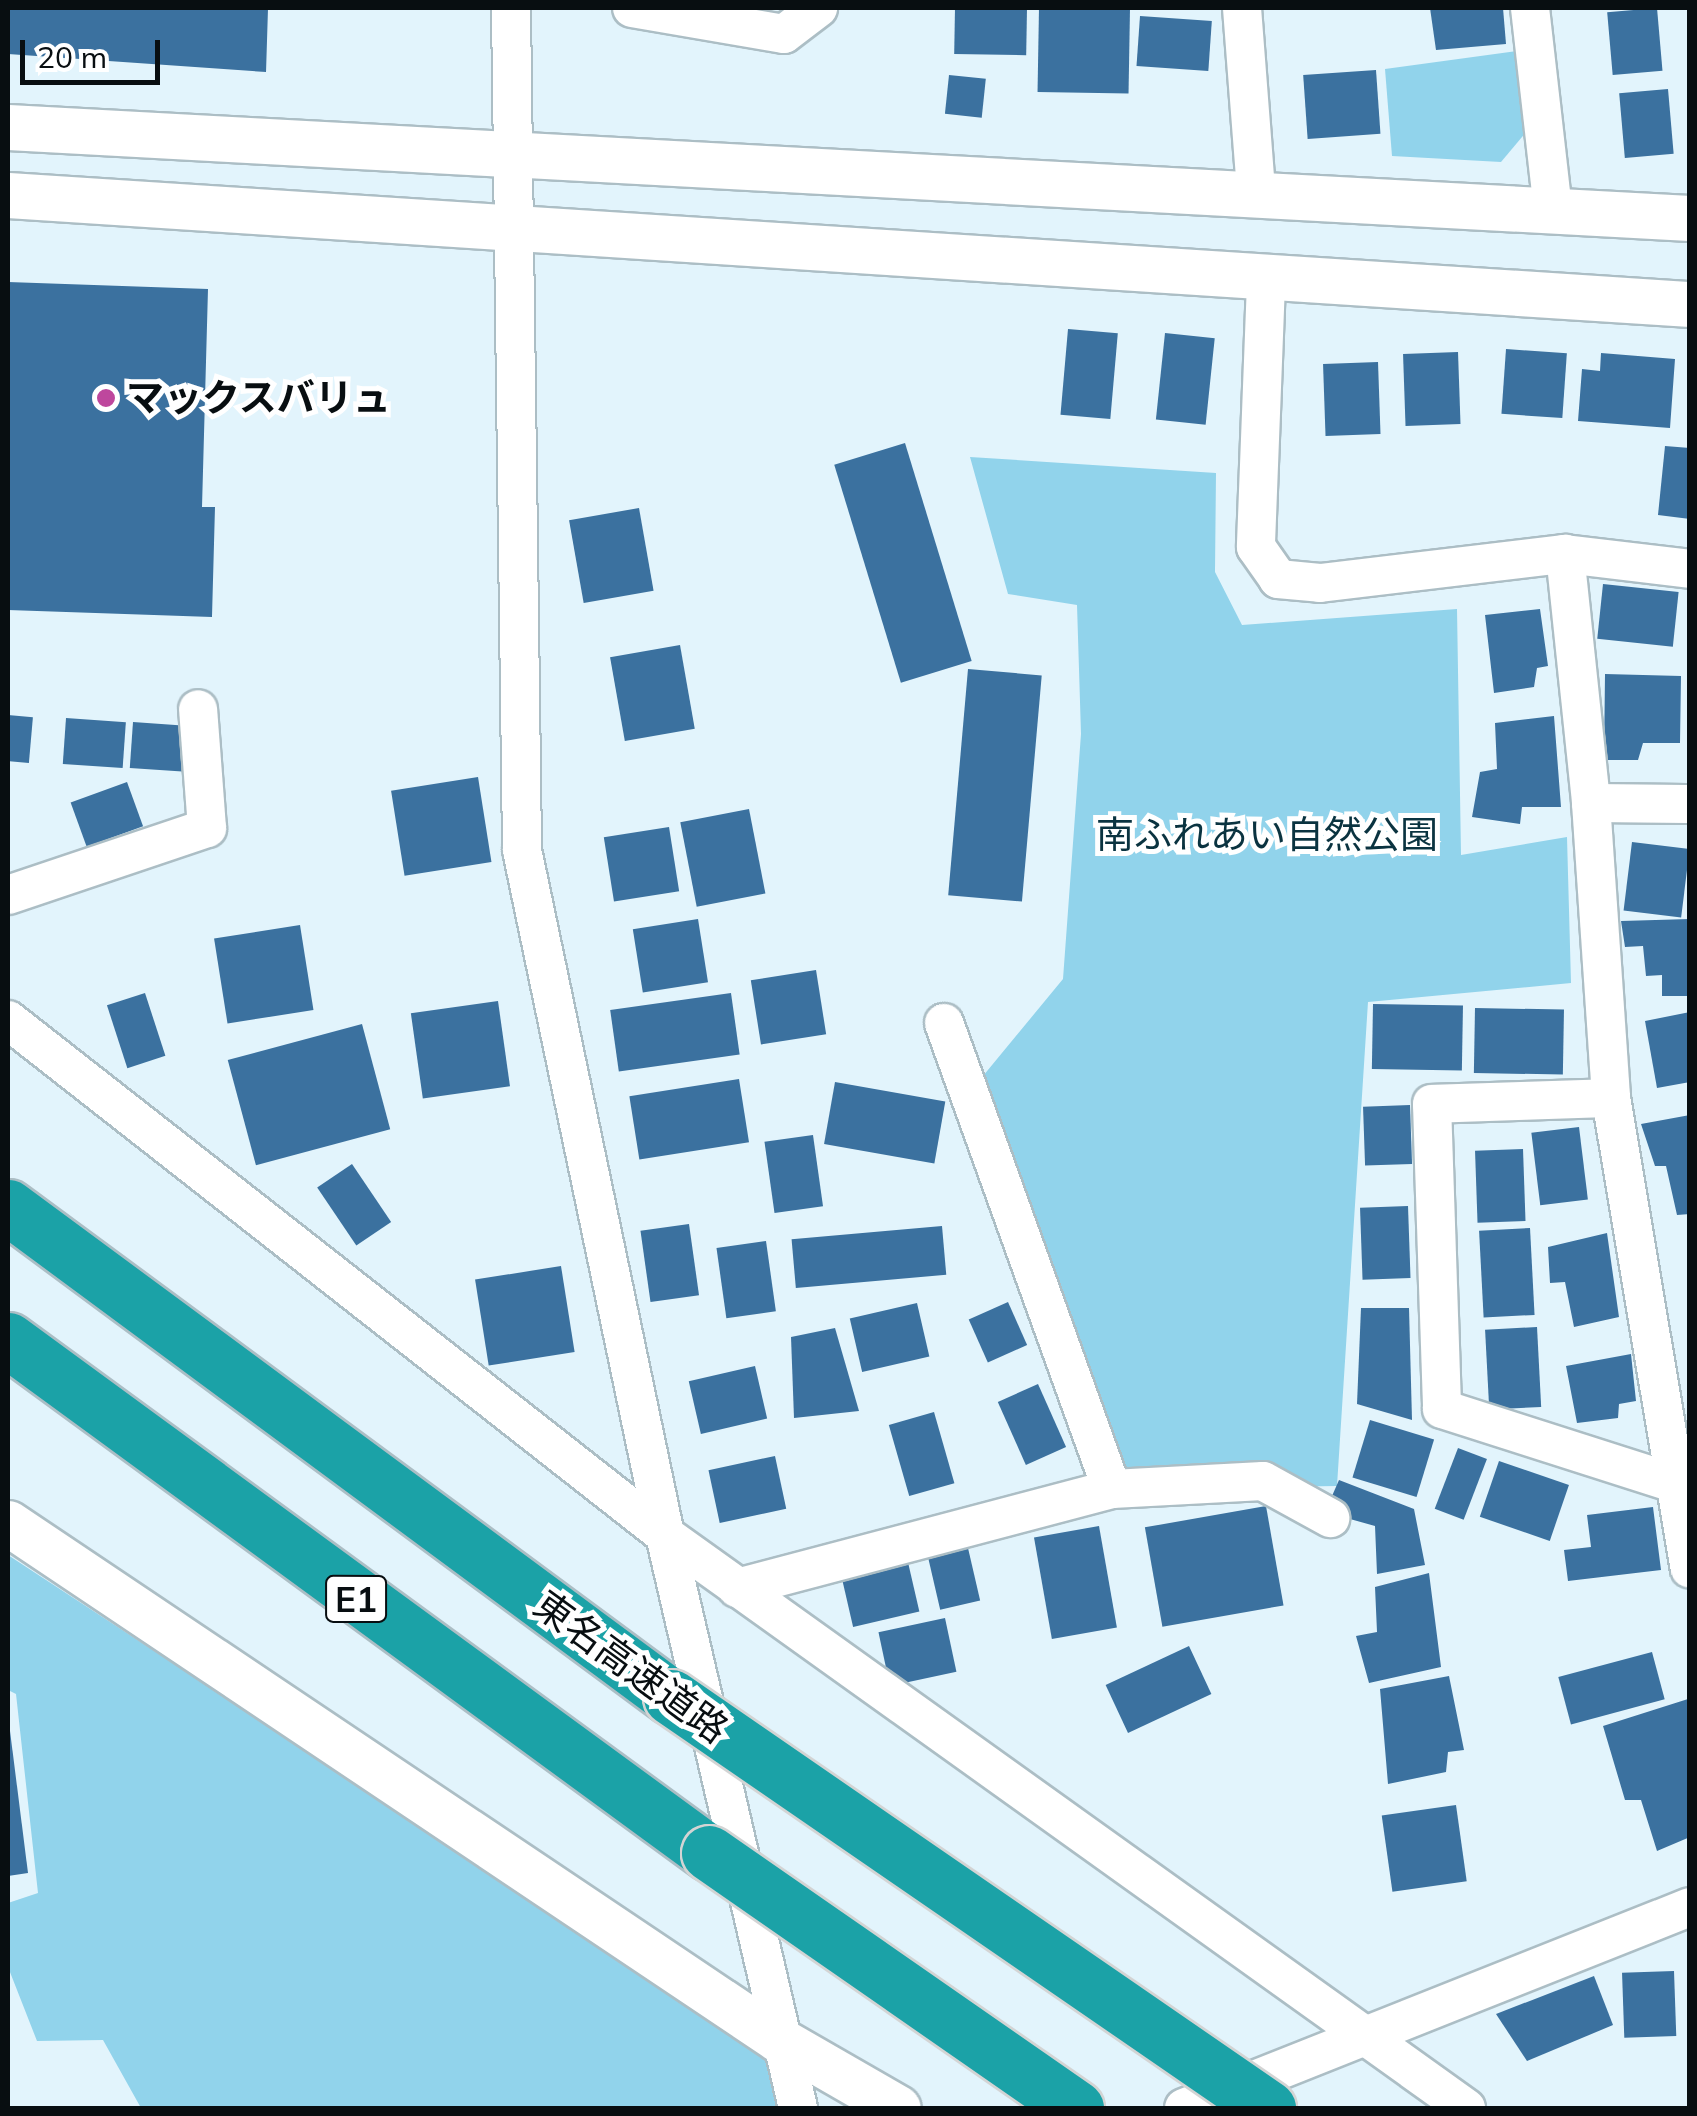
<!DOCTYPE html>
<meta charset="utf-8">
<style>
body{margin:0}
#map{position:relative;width:1697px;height:2116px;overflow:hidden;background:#e2f4fc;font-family:Mulish,"Noto Sans JP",sans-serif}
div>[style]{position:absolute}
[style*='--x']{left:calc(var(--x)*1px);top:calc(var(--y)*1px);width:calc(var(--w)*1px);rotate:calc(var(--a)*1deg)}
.green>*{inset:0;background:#91d3eb}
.building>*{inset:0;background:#3b719f;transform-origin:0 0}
.roads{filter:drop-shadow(2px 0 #acbec5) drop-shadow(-2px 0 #acbec5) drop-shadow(0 2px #acbec5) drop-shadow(0 -2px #acbec5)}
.minor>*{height:38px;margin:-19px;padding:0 19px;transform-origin:19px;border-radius:19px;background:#fff}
.tertiary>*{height:45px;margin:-22.5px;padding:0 22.5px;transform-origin:22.5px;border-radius:22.5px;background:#fff}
.motorway>*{height:55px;margin:-27.5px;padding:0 27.5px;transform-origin:27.5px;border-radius:27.5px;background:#1ba2a7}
.bridges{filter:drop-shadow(2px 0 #d3d4d4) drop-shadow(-2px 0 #d3d4d4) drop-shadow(0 2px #d3d4d4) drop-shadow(0 -2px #d3d4d4)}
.motorway-bridge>*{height:55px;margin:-27.5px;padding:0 27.5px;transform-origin:27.5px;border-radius:27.5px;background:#1ba2a7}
.dots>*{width:28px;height:28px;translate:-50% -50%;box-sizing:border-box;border:5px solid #fff;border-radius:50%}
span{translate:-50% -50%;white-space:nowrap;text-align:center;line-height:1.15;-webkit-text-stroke:10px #fff;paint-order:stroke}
.shield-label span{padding:2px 8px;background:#fff;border:2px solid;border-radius:8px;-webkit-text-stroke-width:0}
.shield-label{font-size:35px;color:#080e11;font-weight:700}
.poi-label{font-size:38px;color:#080e11;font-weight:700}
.left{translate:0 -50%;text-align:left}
.park-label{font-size:38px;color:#0a3340}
.street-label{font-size:38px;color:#080e11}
.frame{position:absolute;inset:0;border:10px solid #080e11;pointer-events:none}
.scale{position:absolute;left:20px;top:40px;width:140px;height:45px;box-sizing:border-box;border:5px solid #080e11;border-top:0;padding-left:12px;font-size:30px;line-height:35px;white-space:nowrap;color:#080e11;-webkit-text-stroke:8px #fff;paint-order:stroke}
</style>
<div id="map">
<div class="green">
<div style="clip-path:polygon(1517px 51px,1527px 131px,1501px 162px,1392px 156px,1385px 69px)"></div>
<div style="clip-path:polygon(970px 457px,1216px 473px,1215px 572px,1242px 625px,1457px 609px,1461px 855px,1567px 837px,1571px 983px,1368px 1002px,1337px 1486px,1112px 1489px,969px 1093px,1063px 979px,1081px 734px,1077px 605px,1008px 594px)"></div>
<div style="clip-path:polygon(8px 1555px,772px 2056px,776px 2108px,141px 2108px,103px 2040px,37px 2041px,8px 1967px,8px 1903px,38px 1893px,16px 1694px,8px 1690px)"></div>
</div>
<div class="building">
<div style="clip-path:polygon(8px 8px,268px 8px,266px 72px,8px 54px)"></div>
<div style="left:955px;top:8px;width:72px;height:46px;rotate:1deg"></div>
<div style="left:1039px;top:8px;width:91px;height:84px;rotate:1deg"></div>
<div style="clip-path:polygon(1430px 8px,1503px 8px,1506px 44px,1436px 50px)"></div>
<div style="left:1657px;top:8px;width:63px;height:50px;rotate:85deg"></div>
<div style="left:1140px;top:16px;width:72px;height:50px;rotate:4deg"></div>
<div style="left:1376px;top:70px;width:64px;height:73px;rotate:86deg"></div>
<div style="left:949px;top:75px;width:37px;height:39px;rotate:6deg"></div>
<div style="left:1668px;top:89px;width:65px;height:49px;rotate:85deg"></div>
<div style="clip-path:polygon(8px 282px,208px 289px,202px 507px,215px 507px,212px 617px,8px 610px)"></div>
<div style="left:1068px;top:329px;width:50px;height:86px;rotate:5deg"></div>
<div style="left:1165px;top:333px;width:50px;height:87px;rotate:6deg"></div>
<div style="left:1506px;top:349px;width:61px;height:65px;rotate:4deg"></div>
<div style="left:1458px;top:352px;width:72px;height:55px;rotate:88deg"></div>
<div style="clip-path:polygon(1601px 353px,1675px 359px,1670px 428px,1578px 421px,1582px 369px,1600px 371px)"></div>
<div style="left:1378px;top:362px;width:72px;height:55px;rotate:88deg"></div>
<div style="left:905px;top:443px;width:228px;height:74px;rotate:73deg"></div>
<div style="clip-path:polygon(1665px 446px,1690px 448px,1690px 519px,1658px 515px)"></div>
<div style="left:639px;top:508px;width:84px;height:71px;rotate:80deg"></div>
<div style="left:1603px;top:584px;width:76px;height:55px;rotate:6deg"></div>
<div style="clip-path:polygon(1540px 609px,1548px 666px,1537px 668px,1534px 687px,1494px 693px,1485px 615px)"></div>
<div style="left:680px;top:645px;width:85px;height:71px;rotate:80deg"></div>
<div style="left:968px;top:669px;width:74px;height:227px;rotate:5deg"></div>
<div style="clip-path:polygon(1605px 674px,1681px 676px,1680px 743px,1643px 743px,1638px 760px,1604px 760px)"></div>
<div style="left:8px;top:715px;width:25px;height:46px;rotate:5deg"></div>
<div style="clip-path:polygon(1554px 716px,1561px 807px,1522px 807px,1520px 824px,1472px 817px,1480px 772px,1497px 769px,1495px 723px)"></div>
<div style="left:66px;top:718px;width:60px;height:46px;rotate:4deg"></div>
<div style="left:133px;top:722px;width:60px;height:46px;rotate:4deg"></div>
<div style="left:478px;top:777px;width:86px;height:88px;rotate:81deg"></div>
<div style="left:127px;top:782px;width:47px;height:60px;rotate:70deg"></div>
<div style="left:749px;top:809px;width:86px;height:70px;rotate:79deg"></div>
<div style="left:669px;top:827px;width:65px;height:66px;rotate:81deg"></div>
<div style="left:1632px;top:842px;width:58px;height:69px;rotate:7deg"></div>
<div style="left:698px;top:919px;width:64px;height:66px;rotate:81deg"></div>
<div style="clip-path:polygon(1690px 919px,1690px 996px,1662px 996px,1662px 975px,1646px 976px,1643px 946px,1625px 947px,1621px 921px)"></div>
<div style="left:300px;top:925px;width:86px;height:87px;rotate:81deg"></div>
<div style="left:816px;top:970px;width:65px;height:66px;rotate:81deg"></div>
<div style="left:145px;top:993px;width:66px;height:40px;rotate:72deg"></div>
<div style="left:731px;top:993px;width:62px;height:122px;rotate:82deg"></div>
<div style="left:498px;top:1001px;width:86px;height:88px;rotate:82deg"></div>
<div style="left:1373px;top:1004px;width:90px;height:65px;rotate:1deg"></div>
<div style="left:1475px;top:1008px;width:89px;height:65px;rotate:1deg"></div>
<div style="clip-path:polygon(1690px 1012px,1690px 1082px,1657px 1088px,1645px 1021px)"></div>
<div style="left:362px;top:1024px;width:109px;height:139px;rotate:75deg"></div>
<div style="left:739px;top:1079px;width:64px;height:111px;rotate:81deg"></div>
<div style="left:835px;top:1082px;width:112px;height:63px;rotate:10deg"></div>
<div style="left:1410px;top:1105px;width:59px;height:47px;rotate:88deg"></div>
<div style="clip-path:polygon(1690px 1115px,1690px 1214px,1677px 1215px,1666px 1166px,1655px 1166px,1641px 1124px)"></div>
<div style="left:1579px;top:1127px;width:73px;height:48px;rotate:83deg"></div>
<div style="left:813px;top:1135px;width:72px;height:49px;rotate:82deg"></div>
<div style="left:1523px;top:1149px;width:72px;height:48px;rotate:88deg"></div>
<div style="left:352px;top:1164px;width:70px;height:42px;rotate:56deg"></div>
<div style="left:1408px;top:1206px;width:72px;height:48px;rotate:88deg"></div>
<div style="left:689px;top:1224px;width:72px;height:49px;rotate:82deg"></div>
<div style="left:942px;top:1226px;width:49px;height:151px;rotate:85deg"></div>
<div style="left:1530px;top:1228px;width:87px;height:51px;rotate:87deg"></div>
<div style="clip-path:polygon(1607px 1233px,1619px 1317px,1574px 1327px,1565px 1282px,1550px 1283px,1548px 1247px)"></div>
<div style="left:766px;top:1241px;width:71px;height:50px;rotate:82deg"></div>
<div style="left:561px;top:1266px;width:87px;height:87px;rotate:81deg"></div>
<div style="left:1008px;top:1302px;width:47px;height:43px;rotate:66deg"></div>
<div style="left:917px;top:1303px;width:55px;height:69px;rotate:77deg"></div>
<div style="clip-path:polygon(1361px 1308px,1409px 1308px,1412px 1420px,1357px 1404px)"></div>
<div style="left:1537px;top:1327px;width:80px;height:52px;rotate:87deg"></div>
<div style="clip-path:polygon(835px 1328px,859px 1411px,794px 1418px,791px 1337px)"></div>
<div style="clip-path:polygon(1631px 1354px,1636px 1401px,1619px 1404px,1618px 1418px,1577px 1423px,1566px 1366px)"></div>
<div style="left:755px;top:1366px;width:54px;height:68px;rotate:77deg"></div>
<div style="left:1038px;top:1384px;width:69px;height:44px;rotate:66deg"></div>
<div style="left:934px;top:1412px;width:74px;height:47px;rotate:74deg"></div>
<div style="left:1370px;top:1420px;width:67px;height:60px;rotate:17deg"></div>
<div style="left:1458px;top:1448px;width:31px;height:65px;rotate:21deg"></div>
<div style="left:775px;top:1456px;width:54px;height:68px;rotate:78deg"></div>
<div style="left:1499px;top:1461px;width:74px;height:59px;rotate:19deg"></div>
<div style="clip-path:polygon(1339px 1480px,1414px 1509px,1425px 1565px,1377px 1574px,1375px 1526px,1325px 1512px)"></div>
<div style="left:1266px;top:1506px;width:101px;height:123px;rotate:80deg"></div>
<div style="clip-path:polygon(1653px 1507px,1661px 1570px,1568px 1581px,1564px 1550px,1591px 1547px,1587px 1515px)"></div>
<div style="left:1099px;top:1526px;width:103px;height:66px;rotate:80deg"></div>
<div style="left:968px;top:1548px;width:54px;height:41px;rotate:77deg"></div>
<div style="left:907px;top:1558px;width:55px;height:68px;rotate:77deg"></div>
<div style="clip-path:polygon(1429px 1573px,1441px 1667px,1369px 1683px,1356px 1636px,1377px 1632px,1375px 1587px)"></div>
<div style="left:945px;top:1618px;width:55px;height:68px;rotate:78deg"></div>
<div style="left:1189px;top:1646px;width:53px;height:92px;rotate:65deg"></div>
<div style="left:1652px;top:1652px;width:49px;height:97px;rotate:75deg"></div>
<div style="clip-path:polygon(1449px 1676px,1464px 1750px,1448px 1752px,1446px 1772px,1388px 1784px,1380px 1689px)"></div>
<div style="clip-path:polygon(1688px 1699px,1690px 1837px,1657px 1851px,1641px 1800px,1625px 1800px,1603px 1726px)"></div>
<div style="clip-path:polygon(10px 1731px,28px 1873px,8px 1876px,8px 1732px)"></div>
<div style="left:1456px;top:1805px;width:77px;height:75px;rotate:82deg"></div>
<div style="left:1674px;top:1971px;width:65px;height:52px;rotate:88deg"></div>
<div style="clip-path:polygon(1594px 1976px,1613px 2025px,1527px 2061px,1496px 2014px)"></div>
</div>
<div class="roads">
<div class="minor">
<div style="--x:511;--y:8;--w:842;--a:89.25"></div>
<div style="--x:522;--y:850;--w:700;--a:78.21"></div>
<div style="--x:665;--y:1535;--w:588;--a:76.93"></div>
<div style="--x:632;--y:8;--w:154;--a:9.7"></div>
<div style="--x:784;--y:34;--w:43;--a:-37.4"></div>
<div style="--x:1242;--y:8;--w:182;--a:85.6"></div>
<div style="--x:1530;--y:8;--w:203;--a:83.5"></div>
<div style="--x:1266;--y:283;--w:264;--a:92.2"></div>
<div style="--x:1256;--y:547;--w:39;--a:55"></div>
<div style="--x:1278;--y:579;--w:42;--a:5.4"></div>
<div style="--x:1320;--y:583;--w:247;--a:-6.8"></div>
<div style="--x:1565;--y:554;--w:126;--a:6.8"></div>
<div style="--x:1565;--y:554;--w:250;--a:84"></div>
<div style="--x:1591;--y:803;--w:99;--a:0.6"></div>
<div style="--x:1591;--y:803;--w:296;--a:86.1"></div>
<div style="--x:1611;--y:1098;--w:477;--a:80.5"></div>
<div style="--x:8;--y:895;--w:210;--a:-18.6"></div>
<div style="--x:207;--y:828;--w:119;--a:-94.3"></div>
<div style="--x:8;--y:1020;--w:835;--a:38.09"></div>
<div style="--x:665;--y:1535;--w:985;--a:35.58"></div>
<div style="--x:944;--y:1023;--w:495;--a:70.2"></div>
<div style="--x:1611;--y:1098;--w:179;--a:178.1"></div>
<div style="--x:1432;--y:1104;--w:305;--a:88.1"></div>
<div style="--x:1442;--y:1409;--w:247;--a:17.7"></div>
<div style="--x:737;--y:1588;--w:388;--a:-14.8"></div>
<div style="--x:1112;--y:1489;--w:151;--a:-3"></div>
<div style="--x:1263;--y:1481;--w:77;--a:28.9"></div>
<div style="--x:1184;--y:2108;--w:544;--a:-21.66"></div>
</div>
<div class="tertiary">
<div style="--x:8;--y:127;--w:1684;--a:3.1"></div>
<div style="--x:8;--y:195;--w:1686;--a:3.71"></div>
<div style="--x:8;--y:1523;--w:927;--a:33.83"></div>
<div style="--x:778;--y:2039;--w:138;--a:29.9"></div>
</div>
<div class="motorway">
<div style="--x:8;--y:1207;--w:824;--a:36.47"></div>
<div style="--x:8;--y:1340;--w:869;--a:36.2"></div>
</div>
</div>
<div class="bridges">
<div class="motorway-bridge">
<div style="--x:671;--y:1697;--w:725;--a:34.55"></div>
<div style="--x:709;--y:1853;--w:447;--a:34.8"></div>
</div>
</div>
<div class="dots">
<div style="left:106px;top:398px;background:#be479d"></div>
</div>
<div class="shield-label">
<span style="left:356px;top:1599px">E1</span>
</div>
<div class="poi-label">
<span class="left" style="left:126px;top:398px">マックスバリュ</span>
</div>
<div class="park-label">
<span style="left:1267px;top:835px">南ふれあい自然公園</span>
</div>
<div class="street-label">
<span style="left:631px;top:1667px;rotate:36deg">東名高速道路</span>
</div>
<div class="frame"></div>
<div class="scale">20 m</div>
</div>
